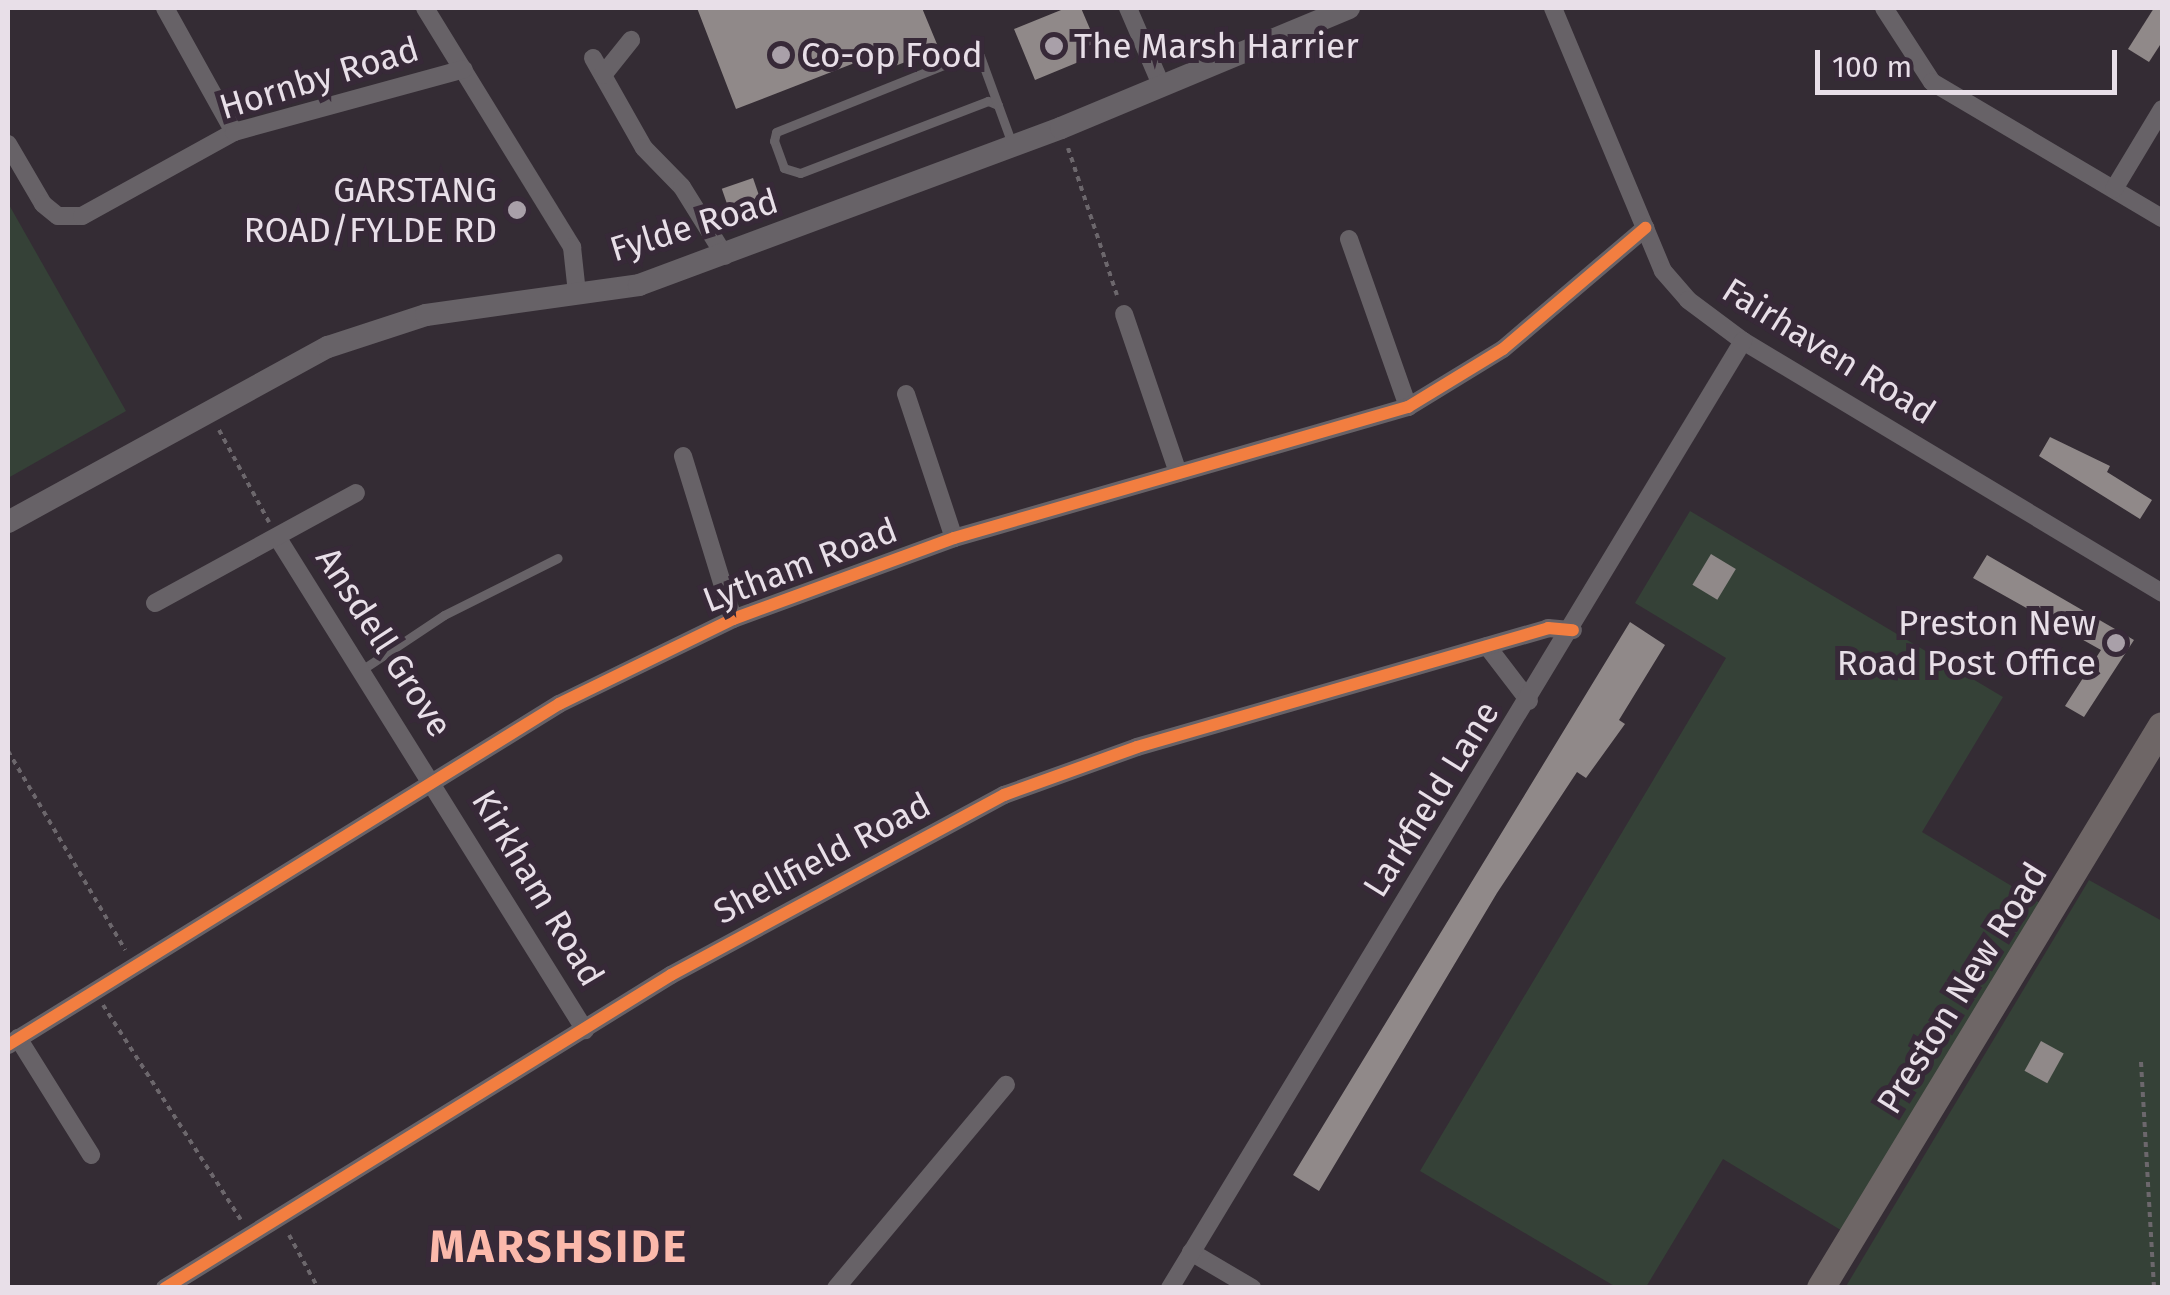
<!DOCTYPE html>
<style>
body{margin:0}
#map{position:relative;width:2170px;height:1295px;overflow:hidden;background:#342c34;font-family:"Fira Sans",sans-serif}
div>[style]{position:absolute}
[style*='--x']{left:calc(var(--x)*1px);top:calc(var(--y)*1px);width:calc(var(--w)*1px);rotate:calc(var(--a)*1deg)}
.green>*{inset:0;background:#354137}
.building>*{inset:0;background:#908989;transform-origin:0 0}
.path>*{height:4px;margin-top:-2px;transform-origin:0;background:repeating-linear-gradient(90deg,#6c676c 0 5px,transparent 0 10px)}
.service>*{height:9px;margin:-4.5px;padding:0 4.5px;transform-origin:4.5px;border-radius:4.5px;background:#676267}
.minor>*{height:18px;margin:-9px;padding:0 9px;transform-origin:9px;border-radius:9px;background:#676267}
.tertiary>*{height:22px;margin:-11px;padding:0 11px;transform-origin:11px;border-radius:11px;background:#676267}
.trunk>*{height:28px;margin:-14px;padding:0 14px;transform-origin:14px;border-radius:14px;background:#6e6666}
.cycleway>*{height:12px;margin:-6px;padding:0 6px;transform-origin:6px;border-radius:6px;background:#f27e40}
.dots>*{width:28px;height:28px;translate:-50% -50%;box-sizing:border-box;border:5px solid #372938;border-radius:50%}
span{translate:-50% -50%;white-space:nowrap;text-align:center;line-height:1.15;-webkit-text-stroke:10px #372938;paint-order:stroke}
.poi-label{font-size:35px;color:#e8dfe8}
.left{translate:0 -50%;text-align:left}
.right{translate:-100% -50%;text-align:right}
.street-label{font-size:35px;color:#e8dfe8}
.district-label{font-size:45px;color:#fbb9ab;font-weight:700;letter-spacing:2.5px}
.frame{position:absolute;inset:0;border:10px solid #e8dfe8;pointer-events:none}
.scale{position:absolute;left:1815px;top:50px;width:302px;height:45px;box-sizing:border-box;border:5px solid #e8dfe8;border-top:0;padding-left:12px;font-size:30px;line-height:35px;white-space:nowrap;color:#e8dfe8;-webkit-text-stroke:8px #372938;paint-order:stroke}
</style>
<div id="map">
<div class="green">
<div style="clip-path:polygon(8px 203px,126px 411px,8px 478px)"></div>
<div style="clip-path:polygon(1690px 511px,2003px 697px,1922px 832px,2040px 903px,1844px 1232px,1723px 1159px,1646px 1287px,1616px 1287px,1420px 1171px,1726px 658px,1635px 603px)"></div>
<div style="clip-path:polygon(2089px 880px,2162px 921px,2162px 1287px,1845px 1288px)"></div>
</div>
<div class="building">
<div style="clip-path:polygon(697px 8px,922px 8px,939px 49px,895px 66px,888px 50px,736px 109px)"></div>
<div style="clip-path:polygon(1066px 8px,1081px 8px,1096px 43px,1077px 50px,1081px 61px,1035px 80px,1014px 29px)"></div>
<div style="clip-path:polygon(2154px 8px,2162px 8px,2162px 42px,2149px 62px,2128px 49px)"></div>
<div style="left:753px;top:178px;width:28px;height:33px;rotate:71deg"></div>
<div style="clip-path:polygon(2050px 437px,2110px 466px,2107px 472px,2152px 500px,2140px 519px,2039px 456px)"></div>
<div style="left:1711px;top:554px;width:29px;height:36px;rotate:31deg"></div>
<div style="clip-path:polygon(1987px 555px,2134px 640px,2084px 717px,2065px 706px,2101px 650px,1973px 578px)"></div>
<div style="clip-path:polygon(1630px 622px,1665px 645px,1619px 720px,1625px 724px,1586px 778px,1577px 772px,1497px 893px,1319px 1191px,1293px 1175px)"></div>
<div style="left:2041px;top:1041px;width:26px;height:34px;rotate:29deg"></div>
</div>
<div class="path">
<div style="--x:1068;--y:148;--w:155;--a:71.6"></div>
<div style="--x:219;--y:430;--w:105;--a:61.5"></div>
<div style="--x:8;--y:751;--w:231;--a:59.5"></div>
<div style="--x:103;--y:1005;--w:255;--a:57.3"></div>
<div style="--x:2141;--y:1062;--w:226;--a:86.7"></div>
<div style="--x:289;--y:1235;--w:60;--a:61.3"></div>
</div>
<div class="service">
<div style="--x:998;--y:105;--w:11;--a:-158"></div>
<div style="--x:988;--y:101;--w:201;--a:159"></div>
<div style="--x:800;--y:173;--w:17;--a:-163"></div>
<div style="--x:784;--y:168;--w:29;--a:-110"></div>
<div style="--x:774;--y:141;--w:9;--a:-77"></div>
<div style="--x:776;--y:132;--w:208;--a:-21.8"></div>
<div style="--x:969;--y:55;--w:11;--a:5"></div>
<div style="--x:980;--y:56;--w:94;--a:70"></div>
<div style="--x:363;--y:669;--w:97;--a:-33.7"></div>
<div style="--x:444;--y:615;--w:127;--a:-26.6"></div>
</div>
<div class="minor">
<div style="--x:165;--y:8;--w:142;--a:60.9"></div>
<div style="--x:425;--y:8;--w:281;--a:58.4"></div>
<div style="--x:572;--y:247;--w:46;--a:83.8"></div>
<div style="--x:1128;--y:8;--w:86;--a:66.7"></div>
<div style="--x:1553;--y:8;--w:285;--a:67.3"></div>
<div style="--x:1663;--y:271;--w:38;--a:49"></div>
<div style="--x:1688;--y:300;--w:69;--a:36.7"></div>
<div style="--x:1743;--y:341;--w:489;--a:31"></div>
<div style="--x:1884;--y:8;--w:88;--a:57"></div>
<div style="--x:1932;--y:82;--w:267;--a:30.6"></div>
<div style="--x:593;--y:58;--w:103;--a:60.5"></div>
<div style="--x:644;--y:148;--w:54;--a:45.7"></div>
<div style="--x:682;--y:187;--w:81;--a:58.1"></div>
<div style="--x:603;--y:75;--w:45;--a:-51.3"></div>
<div style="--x:8;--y:144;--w:69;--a:59.7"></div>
<div style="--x:43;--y:204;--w:19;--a:39"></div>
<div style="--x:58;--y:216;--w:24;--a:0"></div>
<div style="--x:82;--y:216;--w:174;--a:-28.9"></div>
<div style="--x:234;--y:132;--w:238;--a:-15.3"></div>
<div style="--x:2114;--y:189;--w:93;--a:-59"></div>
<div style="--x:1349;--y:239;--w:178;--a:70.6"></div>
<div style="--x:1124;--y:314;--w:168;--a:71.2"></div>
<div style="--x:906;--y:394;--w:152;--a:71.6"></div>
<div style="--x:683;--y:456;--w:170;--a:72.9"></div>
<div style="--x:279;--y:540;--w:578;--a:58.02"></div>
<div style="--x:155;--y:603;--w:229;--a:-28.7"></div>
<div style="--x:1487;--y:646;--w:69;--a:52.6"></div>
<div style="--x:18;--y:1038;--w:138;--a:58"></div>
<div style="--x:8;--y:1045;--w:648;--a:-31.75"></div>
<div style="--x:559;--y:704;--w:194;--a:-26"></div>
<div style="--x:733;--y:619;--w:235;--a:-20.1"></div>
<div style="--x:954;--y:538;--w:473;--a:-16.1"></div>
<div style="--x:1408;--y:407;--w:111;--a:-31.4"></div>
<div style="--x:1503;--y:349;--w:187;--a:-40.4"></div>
<div style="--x:1191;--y:1252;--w:71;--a:30.5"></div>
<div style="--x:165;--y:1288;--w:595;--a:-31.74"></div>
<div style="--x:671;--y:975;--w:379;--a:-28.4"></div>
<div style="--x:1004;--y:795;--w:141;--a:-19.8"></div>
<div style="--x:1137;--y:747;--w:428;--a:-16.1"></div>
<div style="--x:1548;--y:628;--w:25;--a:5"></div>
<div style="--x:836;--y:1288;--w:265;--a:-50.1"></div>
<div style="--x:1170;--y:1288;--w:1107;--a:-58.82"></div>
</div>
<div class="tertiary">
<div style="--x:8;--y:522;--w:365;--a:-28.7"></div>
<div style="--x:328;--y:347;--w:103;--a:-18.1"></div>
<div style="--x:426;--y:315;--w:215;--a:-8"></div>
<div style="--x:639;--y:285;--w:450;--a:-20.4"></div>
<div style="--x:1061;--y:128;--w:312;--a:-22.6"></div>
</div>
<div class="trunk">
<div style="--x:1821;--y:1288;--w:657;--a:-58.75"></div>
</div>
<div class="cycleway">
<div style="--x:8;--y:1045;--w:648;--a:-31.75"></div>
<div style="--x:559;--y:704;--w:194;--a:-26"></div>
<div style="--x:733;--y:619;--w:235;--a:-20.1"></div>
<div style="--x:954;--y:538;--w:473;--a:-16.1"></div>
<div style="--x:1408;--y:407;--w:111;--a:-31.4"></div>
<div style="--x:1503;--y:349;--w:187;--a:-40.4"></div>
<div style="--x:165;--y:1288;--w:595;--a:-31.74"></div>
<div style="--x:671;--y:975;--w:379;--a:-28.4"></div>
<div style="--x:1004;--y:795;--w:141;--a:-19.8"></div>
<div style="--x:1137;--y:747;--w:428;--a:-16.1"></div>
<div style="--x:1548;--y:628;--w:25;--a:5"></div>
</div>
<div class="dots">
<div style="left:1054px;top:46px;background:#a9a0a9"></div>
<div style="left:781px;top:55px;background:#a9a0a9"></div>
<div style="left:517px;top:210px;background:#a9a0a9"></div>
<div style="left:2116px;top:643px;background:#a9a0a9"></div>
</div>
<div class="poi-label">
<span class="left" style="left:1074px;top:46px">The Marsh Harrier</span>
<span class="left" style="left:801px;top:55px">Co-op Food</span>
<span class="right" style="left:497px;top:210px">GARSTANG<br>ROAD/FYLDE RD</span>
<span class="right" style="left:2096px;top:643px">Preston New<br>Road Post Office</span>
</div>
<div class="street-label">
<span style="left:319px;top:78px;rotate:-17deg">Hornby Road</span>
<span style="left:694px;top:225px;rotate:-17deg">Fylde Road</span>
<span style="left:1829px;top:351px;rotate:32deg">Fairhaven Road</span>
<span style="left:800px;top:565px;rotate:-21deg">Lytham Road</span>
<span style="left:384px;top:642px;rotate:57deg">Ansdell Grove</span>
<span style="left:1431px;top:799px;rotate:-58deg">Larkfield Lane</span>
<span style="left:822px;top:858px;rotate:-28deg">Shellfield Road</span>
<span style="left:538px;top:888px;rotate:59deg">Kirkham Road</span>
<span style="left:1962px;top:988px;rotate:-58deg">Preston New Road</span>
</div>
<div class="district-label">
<span style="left:559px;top:1248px">MARSHSIDE</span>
</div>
<div class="frame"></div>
<div class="scale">100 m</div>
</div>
